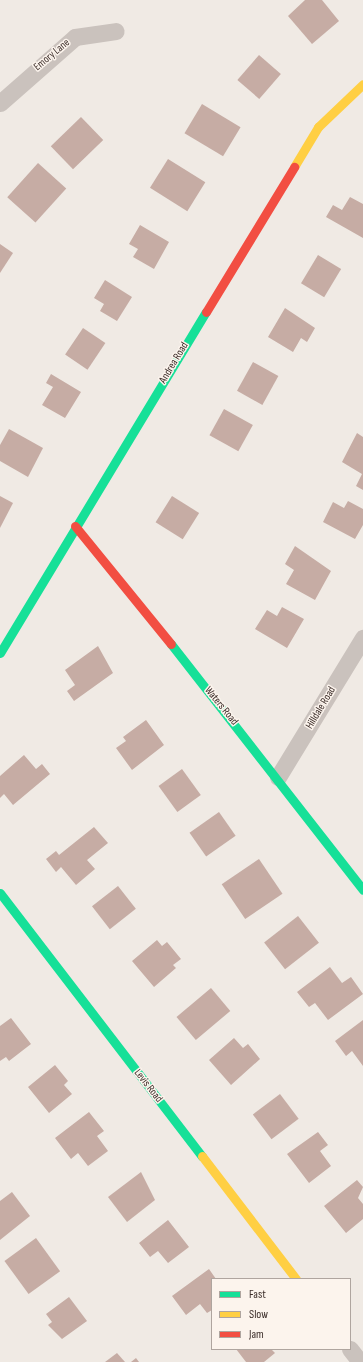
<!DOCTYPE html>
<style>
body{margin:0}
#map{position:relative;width:363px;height:1362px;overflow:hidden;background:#f0eae4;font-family:"Sofia Sans Condensed",sans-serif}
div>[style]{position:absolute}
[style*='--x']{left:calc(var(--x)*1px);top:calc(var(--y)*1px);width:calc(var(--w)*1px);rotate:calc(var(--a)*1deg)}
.building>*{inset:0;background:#c6aca4;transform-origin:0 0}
.street>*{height:17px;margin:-8.5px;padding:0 8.5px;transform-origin:8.5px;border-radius:8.5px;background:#cac2bd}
.fast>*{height:9px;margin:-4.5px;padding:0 4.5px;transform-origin:4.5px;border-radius:4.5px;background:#16e098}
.slow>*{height:9px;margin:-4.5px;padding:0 4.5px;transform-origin:4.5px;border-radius:4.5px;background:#ffcf43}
.jam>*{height:9px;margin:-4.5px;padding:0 4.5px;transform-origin:4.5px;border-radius:4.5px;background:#f24e42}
span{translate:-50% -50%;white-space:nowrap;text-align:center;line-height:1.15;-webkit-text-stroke:3px #fcf4ed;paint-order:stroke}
.street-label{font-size:11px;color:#3c2e2a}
.legend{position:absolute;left:211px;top:1278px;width:140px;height:72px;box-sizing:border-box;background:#fcf4ed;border:1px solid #afa59f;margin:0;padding:5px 7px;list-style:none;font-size:12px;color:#3c2e2a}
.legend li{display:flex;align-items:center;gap:8px;height:20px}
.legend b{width:20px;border:1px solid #afa59f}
</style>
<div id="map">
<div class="building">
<div style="clip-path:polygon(322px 0,339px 21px,312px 44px,288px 16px,305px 0)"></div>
<div style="left:259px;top:55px;width:29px;height:33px;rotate:41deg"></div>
<div style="left:202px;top:104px;width:45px;height:34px;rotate:31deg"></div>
<div style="left:81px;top:117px;width:32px;height:42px;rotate:46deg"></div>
<div style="left:168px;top:159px;width:44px;height:34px;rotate:32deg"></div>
<div style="left:38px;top:163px;width:38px;height:46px;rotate:42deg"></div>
<div style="clip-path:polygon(350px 197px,363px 204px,363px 238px,326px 217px,333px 205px,342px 210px)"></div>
<div style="clip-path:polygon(140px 225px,169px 242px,154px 269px,133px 257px,138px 249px,129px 244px)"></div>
<div style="clip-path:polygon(0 244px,13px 253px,0 273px)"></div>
<div style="left:318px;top:255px;width:27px;height:33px;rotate:31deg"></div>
<div style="clip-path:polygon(105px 280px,132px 297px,117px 321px,100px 311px,104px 304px,94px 298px)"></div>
<div style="clip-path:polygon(285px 308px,315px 328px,307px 342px,301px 338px,293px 352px,268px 337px)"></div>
<div style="left:83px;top:328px;width:27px;height:32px;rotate:34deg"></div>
<div style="left:253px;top:362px;width:29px;height:33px;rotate:29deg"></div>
<div style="clip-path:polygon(51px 374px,81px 392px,65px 418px,42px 405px,53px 387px,46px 383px)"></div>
<div style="left:224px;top:409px;width:33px;height:30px;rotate:29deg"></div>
<div style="clip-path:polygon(9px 429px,43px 448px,28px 477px,0 461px,0 445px)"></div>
<div style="clip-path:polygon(357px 433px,363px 437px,363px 490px,356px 486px,362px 474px,342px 462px)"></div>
<div style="clip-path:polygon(0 496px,13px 503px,0 528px)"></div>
<div style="left:172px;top:496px;width:32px;height:31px;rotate:32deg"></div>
<div style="clip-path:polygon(348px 501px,363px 509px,363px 525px,355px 539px,323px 522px,333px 502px,344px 508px)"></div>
<div style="clip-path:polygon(295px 546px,331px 571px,315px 600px,286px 584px,294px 570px,285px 564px)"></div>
<div style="clip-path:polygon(282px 607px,304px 619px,287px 648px,255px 629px,267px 610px,277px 616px)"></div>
<div style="clip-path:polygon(98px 646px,113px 673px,74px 701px,67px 691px,75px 685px,65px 670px)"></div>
<div style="clip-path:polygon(146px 720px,164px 745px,132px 770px,116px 748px,126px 741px,123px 737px)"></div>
<div style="clip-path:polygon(24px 755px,36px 769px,42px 764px,50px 774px,13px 805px,4px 794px,0 798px,0 776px)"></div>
<div style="left:182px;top:769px;width:32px;height:29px;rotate:54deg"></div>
<div style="left:219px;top:812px;width:29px;height:36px;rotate:55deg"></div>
<div style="clip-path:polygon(94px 827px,108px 843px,87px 860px,95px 869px,76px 885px,61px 867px,56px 872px,46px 859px,56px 851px,59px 855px)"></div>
<div style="left:259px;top:859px;width:42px;height:45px;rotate:56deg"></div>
<div style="left:118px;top:886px;width:29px;height:33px;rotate:52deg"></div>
<div style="left:298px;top:916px;width:34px;height:43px;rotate:52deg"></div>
<div style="clip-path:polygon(157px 940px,162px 946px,167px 942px,181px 959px,173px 965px,176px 968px,154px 987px,132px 961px)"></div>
<div style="clip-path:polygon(330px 967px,342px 983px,351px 977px,363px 994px,328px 1020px,315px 1003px,309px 1007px,297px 992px)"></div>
<div style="left:211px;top:988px;width:30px;height:45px;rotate:50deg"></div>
<div style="clip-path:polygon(11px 1018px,31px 1044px,9px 1061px,6px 1057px,0 1061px,0 1026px)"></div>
<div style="clip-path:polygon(363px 1020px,363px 1066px,352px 1051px,346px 1056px,335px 1041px)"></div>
<div style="clip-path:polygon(234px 1038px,243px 1048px,248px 1044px,260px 1059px,231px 1085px,209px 1060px)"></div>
<div style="clip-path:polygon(55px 1065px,68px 1081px,64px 1085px,72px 1094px,49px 1113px,28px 1087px)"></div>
<div style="left:280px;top:1094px;width:31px;height:34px;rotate:53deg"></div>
<div style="clip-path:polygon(89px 1112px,104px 1131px,97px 1136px,108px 1151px,88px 1166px,78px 1153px,71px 1159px,55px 1138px)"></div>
<div style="clip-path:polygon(318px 1132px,328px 1145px,320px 1151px,331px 1166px,309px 1183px,287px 1154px)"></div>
<div style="clip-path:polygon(141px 1172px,155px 1200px,127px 1222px,108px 1197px)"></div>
<div style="clip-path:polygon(357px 1180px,363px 1187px,358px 1198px,363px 1204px,363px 1219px,346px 1233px,324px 1206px)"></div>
<div style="clip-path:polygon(12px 1192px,30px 1216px,0 1240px,0 1201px)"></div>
<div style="clip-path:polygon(168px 1220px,189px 1247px,168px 1263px,158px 1251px,150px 1257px,139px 1243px)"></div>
<div style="left:36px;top:1238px;width:41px;height:39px;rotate:54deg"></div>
<div style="clip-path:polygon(209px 1269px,216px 1279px,212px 1279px,212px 1310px,207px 1313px,200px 1304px,186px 1315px,172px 1296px)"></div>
<div style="clip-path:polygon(69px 1297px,87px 1321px,62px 1339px,48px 1325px,52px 1322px,46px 1314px)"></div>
<div style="clip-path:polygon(236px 1349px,271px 1349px,275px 1353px,264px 1362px,246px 1362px)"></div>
<div style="clip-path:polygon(117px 1353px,125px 1362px,105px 1362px)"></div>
<div style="clip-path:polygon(136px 1358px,139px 1362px,131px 1362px)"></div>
</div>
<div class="street">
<div style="--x:0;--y:103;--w:100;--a:-41.3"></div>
<div style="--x:75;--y:37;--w:41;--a:-8.3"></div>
<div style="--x:278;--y:777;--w:163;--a:-58.6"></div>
<div style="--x:350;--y:1349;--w:16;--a:52"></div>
</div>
<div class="fast">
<div style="--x:171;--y:644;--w:312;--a:52"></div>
<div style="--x:0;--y:653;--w:398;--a:-58.9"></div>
<div style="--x:0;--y:893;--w:332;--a:52.5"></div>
</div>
<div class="slow">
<div style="--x:294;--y:167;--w:47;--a:-59"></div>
<div style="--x:318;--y:127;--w:62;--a:-43.7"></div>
<div style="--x:202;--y:1156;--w:155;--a:52.6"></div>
</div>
<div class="jam">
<div style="--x:206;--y:312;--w:170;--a:-58.7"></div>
<div style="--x:75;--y:526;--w:152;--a:50.9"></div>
</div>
<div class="street-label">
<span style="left:52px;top:55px;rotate:-40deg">Emory Lane</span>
<span style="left:174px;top:363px;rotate:-59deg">Andrea Road</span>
<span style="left:221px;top:706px;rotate:51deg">Waters Road</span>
<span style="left:321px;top:708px;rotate:-59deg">Hilldale Road</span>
<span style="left:148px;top:1086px;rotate:52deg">Levis Road</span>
</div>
<ul class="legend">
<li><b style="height:5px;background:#16e098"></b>Fast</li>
<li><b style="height:5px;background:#ffcf43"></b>Slow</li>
<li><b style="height:5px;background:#f24e42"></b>Jam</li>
</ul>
</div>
